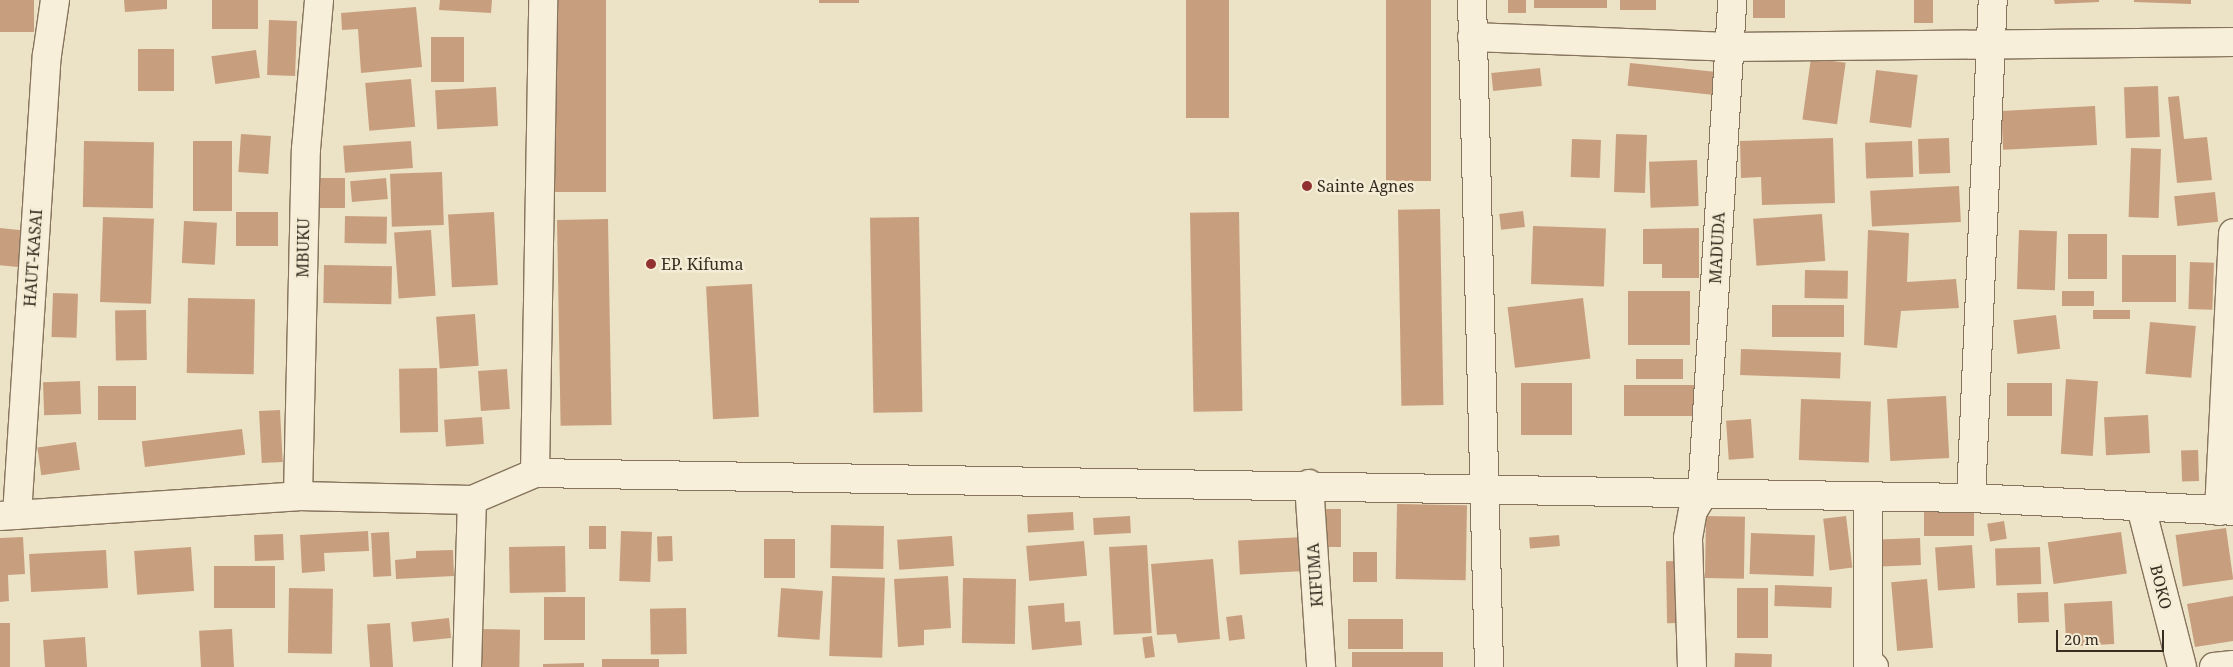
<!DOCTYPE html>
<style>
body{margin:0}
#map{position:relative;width:2233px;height:667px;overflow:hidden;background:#ece2c6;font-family:"Noto Serif",serif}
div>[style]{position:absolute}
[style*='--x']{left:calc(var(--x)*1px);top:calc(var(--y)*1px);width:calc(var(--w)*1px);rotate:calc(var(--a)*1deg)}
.building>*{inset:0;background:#c89f7e;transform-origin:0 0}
.roads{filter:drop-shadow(1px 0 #86745d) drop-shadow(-1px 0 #86745d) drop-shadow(0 1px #86745d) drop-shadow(0 -1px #86745d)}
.minor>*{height:28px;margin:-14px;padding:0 14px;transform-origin:14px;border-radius:14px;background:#f7efd9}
.dots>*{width:14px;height:14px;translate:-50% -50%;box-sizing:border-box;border:2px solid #f4ecd5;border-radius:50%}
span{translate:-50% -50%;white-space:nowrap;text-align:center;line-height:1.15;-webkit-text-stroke:5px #f4ecd5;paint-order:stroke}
.poi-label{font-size:16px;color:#372c20}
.left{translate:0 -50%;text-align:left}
.street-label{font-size:16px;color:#372c20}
.scale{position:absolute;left:2056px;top:630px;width:108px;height:22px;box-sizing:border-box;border:2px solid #372c20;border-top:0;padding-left:6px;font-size:15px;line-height:18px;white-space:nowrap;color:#372c20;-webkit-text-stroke:4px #f4ecd5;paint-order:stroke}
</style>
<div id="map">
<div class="building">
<div style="left:0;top:0;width:34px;height:32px"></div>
<div style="clip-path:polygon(124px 0,167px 0,167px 9px,125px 12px)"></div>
<div style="left:212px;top:0;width:46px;height:29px"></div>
<div style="clip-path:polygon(440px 0,492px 0,491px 13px,439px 10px)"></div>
<div style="left:554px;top:0;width:52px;height:192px"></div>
<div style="left:819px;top:0;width:40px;height:3px"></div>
<div style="left:1186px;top:0;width:43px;height:118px"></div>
<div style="left:1386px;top:0;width:45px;height:181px"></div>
<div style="left:1508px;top:0;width:18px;height:13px"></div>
<div style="left:1534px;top:0;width:73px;height:8px"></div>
<div style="left:1620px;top:0;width:36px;height:10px"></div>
<div style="left:1753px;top:0;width:32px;height:18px"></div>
<div style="left:1914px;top:0;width:19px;height:23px"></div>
<div style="clip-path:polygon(2054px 0,2099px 0,2099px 2px,2055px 4px)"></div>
<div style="clip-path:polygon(2134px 0,2191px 0,2191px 4px,2134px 2px)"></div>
<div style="clip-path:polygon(416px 7px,422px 67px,361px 73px,358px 29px,342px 30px,341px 13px)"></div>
<div style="left:269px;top:20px;width:28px;height:55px;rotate:2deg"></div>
<div style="left:431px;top:37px;width:33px;height:45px"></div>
<div style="left:138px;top:49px;width:36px;height:42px"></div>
<div style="left:256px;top:50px;width:28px;height:45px;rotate:82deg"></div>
<div style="left:1811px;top:58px;width:35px;height:62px;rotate:8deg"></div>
<div style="left:1630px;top:63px;width:92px;height:23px;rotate:6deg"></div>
<div style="left:1540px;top:68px;width:18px;height:49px;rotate:84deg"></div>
<div style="left:1876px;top:70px;width:42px;height:53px;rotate:7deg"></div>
<div style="left:411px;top:79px;width:48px;height:46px;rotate:85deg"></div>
<div style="left:2158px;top:86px;width:51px;height:34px;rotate:88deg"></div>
<div style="left:496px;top:87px;width:39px;height:61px;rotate:87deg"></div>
<div style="clip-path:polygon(2179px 96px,2184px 139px,2207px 137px,2212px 180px,2177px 183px,2168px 97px)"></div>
<div style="left:2095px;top:106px;width:39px;height:94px;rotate:87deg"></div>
<div style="left:241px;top:134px;width:30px;height:38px;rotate:4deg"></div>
<div style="left:1616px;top:134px;width:31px;height:58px;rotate:2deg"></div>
<div style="clip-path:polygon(1833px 138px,1835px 203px,1762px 205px,1761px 177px,1741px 178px,1740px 141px)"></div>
<div style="left:1949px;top:138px;width:35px;height:31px;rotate:88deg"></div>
<div style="left:1572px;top:139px;width:29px;height:38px;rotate:2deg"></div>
<div style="left:84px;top:141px;width:70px;height:66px;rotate:1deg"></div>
<div style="left:193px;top:141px;width:39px;height:70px"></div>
<div style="left:411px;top:141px;width:27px;height:68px;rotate:86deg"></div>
<div style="left:1912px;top:141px;width:36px;height:47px;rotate:88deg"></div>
<div style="left:2131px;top:148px;width:30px;height:69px;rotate:2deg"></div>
<div style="left:1697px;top:160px;width:46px;height:48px;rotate:88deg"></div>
<div style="left:442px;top:172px;width:53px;height:52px;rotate:88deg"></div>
<div style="left:345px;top:178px;width:30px;height:30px;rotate:90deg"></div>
<div style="left:386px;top:178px;width:21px;height:36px;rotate:85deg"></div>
<div style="left:1959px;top:186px;width:36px;height:89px;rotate:87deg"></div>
<div style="left:2215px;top:192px;width:30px;height:41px;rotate:84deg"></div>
<div style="left:1440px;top:209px;width:196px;height:42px;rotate:89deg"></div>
<div style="left:1523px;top:211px;width:16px;height:24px;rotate:83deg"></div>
<div style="left:236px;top:212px;width:42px;height:34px"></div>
<div style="left:494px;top:212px;width:73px;height:46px;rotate:87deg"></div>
<div style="left:1239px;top:212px;width:199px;height:49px;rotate:89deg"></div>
<div style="left:1822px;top:214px;width:47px;height:69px;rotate:86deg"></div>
<div style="left:345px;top:216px;width:42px;height:27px;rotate:1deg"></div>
<div style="left:103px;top:217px;width:51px;height:85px;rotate:2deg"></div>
<div style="left:919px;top:217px;width:195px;height:49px;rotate:89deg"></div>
<div style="left:608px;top:219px;width:206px;height:51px;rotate:89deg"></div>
<div style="left:184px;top:221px;width:33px;height:42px;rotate:3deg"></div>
<div style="left:1533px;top:226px;width:73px;height:58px;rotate:2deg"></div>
<div style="left:0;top:228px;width:29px;height:37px;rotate:6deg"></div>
<div style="clip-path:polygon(1699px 228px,1699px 278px,1662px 278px,1662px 264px,1643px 264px,1643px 229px)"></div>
<div style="left:431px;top:230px;width:66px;height:37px;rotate:86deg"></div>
<div style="clip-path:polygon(1868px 230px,1909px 233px,1907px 282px,1956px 279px,1959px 308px,1901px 311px,1897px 348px,1864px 345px)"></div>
<div style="left:2019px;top:230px;width:38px;height:59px;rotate:2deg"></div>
<div style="left:2068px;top:234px;width:39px;height:45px"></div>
<div style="left:2122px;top:255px;width:54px;height:47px"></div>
<div style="left:2190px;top:262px;width:24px;height:47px;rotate:2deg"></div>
<div style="left:324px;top:265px;width:68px;height:38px;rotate:1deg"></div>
<div style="left:1805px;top:270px;width:43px;height:28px;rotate:1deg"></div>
<div style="left:752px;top:284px;width:133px;height:46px;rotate:87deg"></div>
<div style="left:1628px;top:291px;width:62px;height:54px"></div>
<div style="left:2062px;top:291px;width:32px;height:15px"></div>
<div style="left:53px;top:293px;width:25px;height:44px;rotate:2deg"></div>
<div style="left:188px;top:298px;width:67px;height:75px;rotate:1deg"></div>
<div style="left:1583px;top:298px;width:61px;height:76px;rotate:83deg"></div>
<div style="left:1772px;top:305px;width:72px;height:32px"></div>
<div style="left:146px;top:310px;width:50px;height:31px;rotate:89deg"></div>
<div style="left:2130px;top:310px;width:9px;height:37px;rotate:90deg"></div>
<div style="left:475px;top:314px;width:52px;height:39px;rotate:86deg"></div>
<div style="left:2056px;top:315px;width:34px;height:43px;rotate:83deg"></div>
<div style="left:2150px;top:322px;width:46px;height:52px;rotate:5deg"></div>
<div style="left:1741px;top:349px;width:100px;height:26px;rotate:2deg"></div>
<div style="left:1636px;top:359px;width:47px;height:20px"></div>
<div style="left:437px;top:368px;width:64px;height:38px;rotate:89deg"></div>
<div style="left:507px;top:369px;width:40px;height:29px;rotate:86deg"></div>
<div style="left:2066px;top:379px;width:32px;height:75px;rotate:4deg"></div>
<div style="left:80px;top:381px;width:33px;height:37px;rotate:88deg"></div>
<div style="left:1521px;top:383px;width:51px;height:52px"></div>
<div style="left:2052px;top:383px;width:33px;height:45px;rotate:90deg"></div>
<div style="left:1624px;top:385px;width:75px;height:31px"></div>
<div style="left:98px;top:386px;width:38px;height:34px"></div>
<div style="left:1946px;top:396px;width:62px;height:59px;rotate:87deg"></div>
<div style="left:1801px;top:399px;width:70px;height:61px;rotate:2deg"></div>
<div style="left:280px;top:410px;width:52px;height:21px;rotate:87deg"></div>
<div style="left:2148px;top:415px;width:38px;height:44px;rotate:87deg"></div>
<div style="left:482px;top:417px;width:27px;height:38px;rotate:86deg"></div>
<div style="left:1751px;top:419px;width:39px;height:25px;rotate:86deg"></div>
<div style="left:242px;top:429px;width:26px;height:101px;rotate:83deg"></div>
<div style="left:76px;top:442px;width:28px;height:39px;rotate:82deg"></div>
<div style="left:2198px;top:450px;width:31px;height:17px;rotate:88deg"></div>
<div style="left:1397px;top:504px;width:70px;height:75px;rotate:1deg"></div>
<div style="left:1924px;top:507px;width:50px;height:29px"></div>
<div style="left:1326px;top:509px;width:15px;height:38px"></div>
<div style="left:1073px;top:512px;width:18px;height:46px;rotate:87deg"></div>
<div style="left:1130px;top:516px;width:17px;height:37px;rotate:87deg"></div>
<div style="left:1706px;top:516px;width:39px;height:62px;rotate:1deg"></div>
<div style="left:1846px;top:516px;width:52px;height:23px;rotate:83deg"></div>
<div style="left:2004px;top:521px;width:18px;height:17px;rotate:81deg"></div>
<div style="left:831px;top:525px;width:53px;height:43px;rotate:1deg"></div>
<div style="left:589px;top:526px;width:17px;height:23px"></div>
<div style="left:2226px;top:528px;width:52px;height:51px;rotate:82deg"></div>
<div style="clip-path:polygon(368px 531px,369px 551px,324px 553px,325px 571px,302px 573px,300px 535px)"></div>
<div style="left:621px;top:531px;width:31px;height:50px;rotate:2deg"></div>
<div style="left:389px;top:532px;width:44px;height:18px;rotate:87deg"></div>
<div style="left:2121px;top:532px;width:42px;height:74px;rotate:82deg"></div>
<div style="left:1751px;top:533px;width:64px;height:41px;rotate:2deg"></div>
<div style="left:283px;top:534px;width:26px;height:29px;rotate:88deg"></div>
<div style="left:1559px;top:535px;width:11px;height:30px;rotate:85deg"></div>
<div style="left:672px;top:536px;width:25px;height:15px;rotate:88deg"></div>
<div style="left:952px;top:536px;width:30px;height:55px;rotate:86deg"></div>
<div style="clip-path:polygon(23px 537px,25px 574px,8px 575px,9px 601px,0 602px,0 538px)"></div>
<div style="left:1304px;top:537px;width:34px;height:66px;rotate:87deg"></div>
<div style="left:1920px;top:538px;width:27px;height:40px;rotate:88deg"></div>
<div style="left:764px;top:539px;width:31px;height:39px"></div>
<div style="left:1084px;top:541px;width:35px;height:58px;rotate:85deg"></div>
<div style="left:1147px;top:545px;width:88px;height:38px;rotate:87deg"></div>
<div style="left:1972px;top:545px;width:43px;height:37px;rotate:86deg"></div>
<div style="left:565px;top:546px;width:46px;height:56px;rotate:89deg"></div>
<div style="left:191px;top:547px;width:44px;height:57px;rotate:86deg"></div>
<div style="left:2040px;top:547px;width:37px;height:45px;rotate:88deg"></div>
<div style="left:106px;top:550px;width:38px;height:77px;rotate:87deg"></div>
<div style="clip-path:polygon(453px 550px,454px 576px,396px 579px,395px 560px,416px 558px,416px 551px)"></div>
<div style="left:1353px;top:552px;width:24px;height:30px"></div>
<div style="clip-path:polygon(1213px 559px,1220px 639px,1178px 643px,1176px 634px,1157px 635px,1151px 564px)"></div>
<div style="left:1680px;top:561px;width:62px;height:14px;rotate:89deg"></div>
<div style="left:214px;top:566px;width:61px;height:42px"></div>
<div style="left:832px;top:576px;width:53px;height:80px;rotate:2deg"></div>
<div style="clip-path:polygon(948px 576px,951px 628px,924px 630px,924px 645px,898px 647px,894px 579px)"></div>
<div style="left:963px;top:578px;width:53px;height:65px;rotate:1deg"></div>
<div style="left:1927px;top:579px;width:69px;height:36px;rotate:85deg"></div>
<div style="left:1775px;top:585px;width:57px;height:21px;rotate:2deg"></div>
<div style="left:289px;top:588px;width:44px;height:65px;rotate:1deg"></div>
<div style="left:781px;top:588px;width:42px;height:49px;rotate:4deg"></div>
<div style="left:1737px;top:588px;width:31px;height:50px"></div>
<div style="left:2048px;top:592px;width:30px;height:31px;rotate:88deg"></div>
<div style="clip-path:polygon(2233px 596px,2233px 641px,2195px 647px,2187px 604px)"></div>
<div style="left:544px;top:597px;width:41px;height:43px"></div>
<div style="left:2112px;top:601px;width:43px;height:48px;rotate:87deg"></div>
<div style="clip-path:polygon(1064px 603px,1065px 622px,1080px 621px,1082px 645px,1032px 650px,1028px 606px)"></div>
<div style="left:686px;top:608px;width:46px;height:36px;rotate:89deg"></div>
<div style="left:1242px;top:615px;width:24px;height:16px;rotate:83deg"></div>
<div style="left:449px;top:618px;width:20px;height:38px;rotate:84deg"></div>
<div style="left:1348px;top:619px;width:55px;height:30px"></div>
<div style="left:0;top:623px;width:10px;height:44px"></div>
<div style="left:390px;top:623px;width:44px;height:23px;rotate:86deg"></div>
<div style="left:232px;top:629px;width:38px;height:33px;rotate:87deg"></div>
<div style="left:481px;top:629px;width:39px;height:38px;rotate:1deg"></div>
<div style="left:1152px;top:636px;width:21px;height:10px;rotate:82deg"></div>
<div style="left:85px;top:637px;width:30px;height:42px;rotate:86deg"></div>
<div style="left:1352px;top:652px;width:91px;height:15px"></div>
<div style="left:1735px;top:653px;width:37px;height:14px;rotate:2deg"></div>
<div style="left:659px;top:659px;width:8px;height:57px;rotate:90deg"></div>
<div style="clip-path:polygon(584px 663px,584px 667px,543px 667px,543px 664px)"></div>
</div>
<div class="roads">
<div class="minor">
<div style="--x:1472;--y:0;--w:667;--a:88.54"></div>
<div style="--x:1472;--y:37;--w:257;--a:2.2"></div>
<div style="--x:1729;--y:47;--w:504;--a:-0.57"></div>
<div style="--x:535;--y:473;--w:473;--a:-89"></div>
<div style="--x:1309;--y:484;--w:183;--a:86.2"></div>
<div style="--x:298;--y:496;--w:347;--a:-88.7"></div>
<div style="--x:306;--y:149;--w:150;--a:-85"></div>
<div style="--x:1971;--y:498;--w:498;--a:-87.5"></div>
<div style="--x:1868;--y:499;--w:168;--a:90"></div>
<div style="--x:1868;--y:667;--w:6;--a:0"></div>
<div style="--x:2141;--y:507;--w:165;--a:75.6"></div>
<div style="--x:2219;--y:511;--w:278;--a:-87.1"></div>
<div style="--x:17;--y:515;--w:461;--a:-86.3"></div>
<div style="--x:47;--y:55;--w:56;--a:-81.7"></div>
<div style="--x:0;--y:516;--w:299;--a:-3.8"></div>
<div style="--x:298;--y:496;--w:174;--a:1.3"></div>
<div style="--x:472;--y:500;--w:69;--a:-23.2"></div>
<div style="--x:535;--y:473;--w:1436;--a:1"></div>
<div style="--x:1971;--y:498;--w:262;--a:2.8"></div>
<div style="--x:467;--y:667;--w:167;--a:-88.3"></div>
<div style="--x:1692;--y:667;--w:129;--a:-91.8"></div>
<div style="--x:1688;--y:538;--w:27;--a:-80"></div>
<div style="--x:1693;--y:511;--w:17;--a:-59"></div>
<div style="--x:1702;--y:496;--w:497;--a:-86.5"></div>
<div style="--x:2214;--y:667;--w:19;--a:-6"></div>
</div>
</div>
<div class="dots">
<div style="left:1307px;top:186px;background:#923230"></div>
<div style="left:651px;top:264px;background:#923230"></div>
</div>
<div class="poi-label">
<span class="left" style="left:1317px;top:186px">Sainte Agnes</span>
<span class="left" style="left:661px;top:264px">EP. Kifuma</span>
</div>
<div class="street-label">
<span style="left:303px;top:248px;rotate:-89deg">MBUKU</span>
<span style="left:1717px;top:248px;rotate:-87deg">MADUDA</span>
<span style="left:33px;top:258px;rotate:-86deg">HAUT-KASAI</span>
<span style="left:1315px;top:575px;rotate:-94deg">KIFUMA</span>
<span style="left:2161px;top:587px;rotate:76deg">BOKO</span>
</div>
<div class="scale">20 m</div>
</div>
